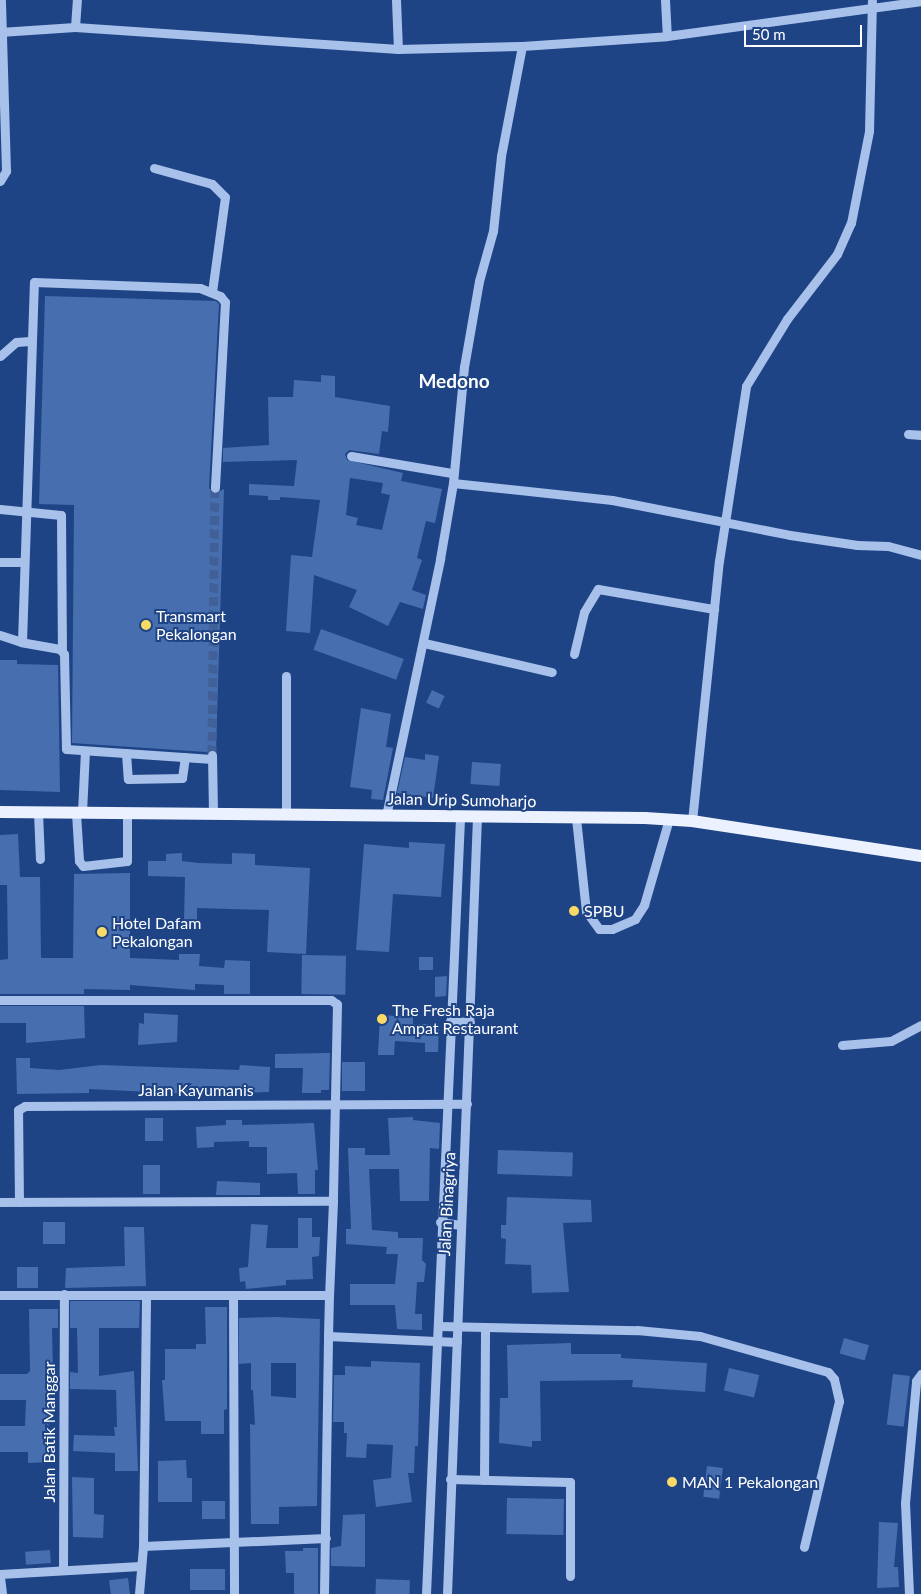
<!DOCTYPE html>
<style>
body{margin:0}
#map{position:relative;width:921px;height:1594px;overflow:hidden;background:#1f4486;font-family:Lato,sans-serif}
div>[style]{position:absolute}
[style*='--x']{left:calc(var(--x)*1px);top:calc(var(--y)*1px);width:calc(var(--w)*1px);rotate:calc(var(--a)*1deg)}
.building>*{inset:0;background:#476eaf;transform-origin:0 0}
.minor-tunnel>*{height:9px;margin-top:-4.5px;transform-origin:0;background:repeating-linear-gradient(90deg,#416098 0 9px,transparent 0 13.5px)}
.minor>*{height:9px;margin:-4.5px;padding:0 4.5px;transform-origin:4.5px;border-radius:4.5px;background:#a7c1ea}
.major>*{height:12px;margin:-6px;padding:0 6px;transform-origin:6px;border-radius:6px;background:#ebf1fe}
.dots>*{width:14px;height:14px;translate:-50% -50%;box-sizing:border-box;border:2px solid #1f4486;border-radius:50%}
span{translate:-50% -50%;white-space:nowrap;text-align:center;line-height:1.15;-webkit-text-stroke:4px #1f4486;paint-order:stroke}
.poi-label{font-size:16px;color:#fff}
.left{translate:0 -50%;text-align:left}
.street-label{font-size:16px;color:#fff}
.quarter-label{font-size:19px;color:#fff;font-weight:700}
.scale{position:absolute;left:744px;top:25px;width:118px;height:22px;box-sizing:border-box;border:2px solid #fff;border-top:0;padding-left:6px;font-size:15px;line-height:18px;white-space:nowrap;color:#fff;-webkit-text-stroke:4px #1f4486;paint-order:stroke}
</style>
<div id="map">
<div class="building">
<div style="clip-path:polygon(45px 296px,216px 301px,219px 304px,209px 488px,214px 494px,224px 489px,216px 750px,206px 752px,72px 743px,74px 505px,39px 504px)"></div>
<div style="clip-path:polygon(evenodd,321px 375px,335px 376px,335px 397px,390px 406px,388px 432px,382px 431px,379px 454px,349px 450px,345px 454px,347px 460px,403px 473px,401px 481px,442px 489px,435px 523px,426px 521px,417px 558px,422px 560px,412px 590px,426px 595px,423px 609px,400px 602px,388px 626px,349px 607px,357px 590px,314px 575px,310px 633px,286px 631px,291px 555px,312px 557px,320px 500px,280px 497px,280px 500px,268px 500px,268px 496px,249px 495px,249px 484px,294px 486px,297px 460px,223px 462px,223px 448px,269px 445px,268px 397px,293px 397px,294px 380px,321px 382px,321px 375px,350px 478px,383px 483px,381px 493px,390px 495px,382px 530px,356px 525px,358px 518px,346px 515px,350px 478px)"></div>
<div style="left:321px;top:629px;width:88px;height:22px;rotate:20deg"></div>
<div style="clip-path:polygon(0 660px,17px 660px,17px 664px,58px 665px,60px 792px,0 790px)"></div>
<div style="left:432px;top:690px;width:14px;height:14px;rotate:25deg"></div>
<div style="clip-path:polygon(361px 708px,391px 714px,386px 747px,393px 748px,383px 800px,371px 799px,372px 790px,350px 787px)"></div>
<div style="clip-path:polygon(425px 754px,439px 756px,433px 798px,397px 793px,405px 757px,425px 760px)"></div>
<div style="left:472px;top:762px;width:29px;height:22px;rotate:4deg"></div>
<div style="clip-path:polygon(18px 834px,20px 877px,40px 877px,41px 958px,73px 958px,74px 874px,130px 873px,130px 958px,179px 960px,179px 954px,200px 954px,199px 966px,224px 968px,225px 960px,250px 961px,250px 994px,224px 994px,224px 985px,195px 984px,195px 990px,130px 985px,130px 990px,84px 989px,84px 994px,0 994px,0 960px,8px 959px,7px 885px,0 885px,0 835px)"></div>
<div style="clip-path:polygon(409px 842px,445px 844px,441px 897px,393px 894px,389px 952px,356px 950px,364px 844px,409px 848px)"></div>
<div style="clip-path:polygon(182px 853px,182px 861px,198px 863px,232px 864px,232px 853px,255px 854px,255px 865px,310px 868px,306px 954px,267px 952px,269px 910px,197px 908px,197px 921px,184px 921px,185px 877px,148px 876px,148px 861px,166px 861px,166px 854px)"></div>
<div style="left:302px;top:955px;width:44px;height:39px;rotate:1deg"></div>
<div style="left:419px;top:957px;width:14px;height:13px"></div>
<div style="clip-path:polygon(447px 976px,446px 996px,435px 997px,435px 977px)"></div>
<div style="clip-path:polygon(0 1006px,84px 1006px,85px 1038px,26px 1043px,26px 1023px,0 1023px)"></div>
<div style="clip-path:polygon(144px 1013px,178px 1015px,177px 1042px,138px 1045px,139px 1023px,144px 1024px)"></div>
<div style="clip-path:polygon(380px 1015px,413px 1017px,413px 1024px,439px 1024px,438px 1052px,425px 1052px,425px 1043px,395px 1041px,394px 1055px,378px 1055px)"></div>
<div style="clip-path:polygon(330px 1053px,329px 1090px,321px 1090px,321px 1093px,302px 1093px,303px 1068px,275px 1068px,275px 1054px)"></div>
<div style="clip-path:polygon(16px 1058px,30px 1058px,30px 1068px,59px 1070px,101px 1065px,239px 1070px,240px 1065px,270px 1067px,269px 1092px,191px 1094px,89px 1089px,89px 1093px,17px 1094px)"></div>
<div style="left:342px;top:1062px;width:23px;height:29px"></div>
<div style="clip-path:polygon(413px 1117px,413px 1120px,440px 1123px,439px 1149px,430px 1148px,429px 1201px,400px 1201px,399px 1169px,369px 1169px,372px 1230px,398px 1232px,398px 1238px,423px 1238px,422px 1260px,426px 1264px,424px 1282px,417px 1282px,415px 1314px,422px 1314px,422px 1330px,397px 1329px,395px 1305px,350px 1305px,350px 1284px,395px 1284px,398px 1254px,386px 1254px,387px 1247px,346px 1244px,346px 1229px,351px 1229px,348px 1148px,365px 1148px,365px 1155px,390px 1155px,388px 1118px)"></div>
<div style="left:145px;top:1118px;width:18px;height:23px"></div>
<div style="clip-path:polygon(226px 1120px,242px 1120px,242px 1125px,314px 1123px,318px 1170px,315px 1170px,315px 1194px,298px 1194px,297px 1173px,267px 1174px,267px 1147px,249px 1147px,249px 1141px,214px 1142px,214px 1147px,197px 1148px,196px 1127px,226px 1125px)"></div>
<div style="left:498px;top:1150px;width:75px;height:24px;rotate:2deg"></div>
<div style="left:143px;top:1165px;width:17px;height:29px"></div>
<div style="clip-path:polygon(217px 1181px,260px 1183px,260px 1195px,216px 1195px)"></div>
<div style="clip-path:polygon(507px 1197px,591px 1200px,592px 1222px,563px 1223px,569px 1292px,532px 1293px,531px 1265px,505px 1264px,506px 1239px,501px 1238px,501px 1225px,506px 1225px)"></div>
<div style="clip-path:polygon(298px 1218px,312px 1218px,312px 1237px,320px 1237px,319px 1256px,312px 1257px,313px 1279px,286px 1280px,286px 1285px,246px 1289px,245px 1281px,240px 1282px,239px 1268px,248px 1267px,251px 1224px,268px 1225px,266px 1248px,298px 1248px)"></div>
<div style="left:43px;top:1222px;width:22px;height:22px"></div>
<div style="clip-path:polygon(124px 1227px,144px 1227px,146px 1286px,65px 1288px,66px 1268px,125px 1266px)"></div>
<div style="left:17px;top:1267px;width:21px;height:21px"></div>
<div style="clip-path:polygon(70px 1301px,140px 1301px,139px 1328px,99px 1328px,99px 1376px,134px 1371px,138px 1471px,115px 1471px,115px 1453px,73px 1451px,74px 1435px,115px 1436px,114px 1427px,117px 1427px,116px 1390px,70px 1389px,70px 1372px,78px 1373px,77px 1328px,70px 1328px)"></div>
<div style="clip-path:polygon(205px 1307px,227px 1307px,227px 1409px,224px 1410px,224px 1434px,201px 1434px,201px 1421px,165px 1421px,162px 1380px,165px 1380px,165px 1349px,196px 1349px,196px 1344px,206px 1344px)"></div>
<div style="clip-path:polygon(29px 1309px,58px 1309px,58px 1328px,52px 1328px,53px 1372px,57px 1372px,57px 1389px,48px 1388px,49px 1462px,28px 1463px,28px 1452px,0 1452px,0 1426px,25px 1426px,26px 1400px,0 1400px,0 1374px,27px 1374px,30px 1371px)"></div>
<div style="clip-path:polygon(evenodd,275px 1317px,320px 1319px,317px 1506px,279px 1507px,279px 1524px,251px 1524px,250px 1424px,255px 1425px,253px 1390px,251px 1390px,251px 1363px,239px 1364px,239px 1318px,275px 1317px,271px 1363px,296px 1363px,296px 1398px,271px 1396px,271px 1363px)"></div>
<div style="left:844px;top:1338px;width:26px;height:16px;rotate:16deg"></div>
<div style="clip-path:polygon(571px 1343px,571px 1354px,621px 1354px,621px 1358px,707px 1363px,705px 1392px,632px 1387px,633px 1380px,540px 1381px,541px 1441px,532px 1441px,532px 1447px,499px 1443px,500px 1398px,508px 1398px,508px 1390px,507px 1345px)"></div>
<div style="clip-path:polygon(371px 1361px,420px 1363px,418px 1446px,415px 1446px,414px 1473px,408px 1473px,412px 1502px,376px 1507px,373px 1480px,391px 1478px,393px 1445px,367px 1444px,366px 1458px,346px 1457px,347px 1433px,344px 1433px,344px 1422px,333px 1422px,334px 1375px,345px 1375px,345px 1366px,371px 1367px)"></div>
<div style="left:729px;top:1368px;width:31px;height:23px;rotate:13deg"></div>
<div style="left:893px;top:1374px;width:17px;height:51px;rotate:7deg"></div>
<div style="clip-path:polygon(186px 1460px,187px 1478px,192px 1478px,192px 1502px,158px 1502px,158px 1461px)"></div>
<div style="left:707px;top:1466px;width:16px;height:31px;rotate:7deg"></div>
<div style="clip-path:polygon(72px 1477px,94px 1478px,94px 1514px,104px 1515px,103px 1538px,73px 1537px)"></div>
<div style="left:507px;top:1498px;width:57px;height:36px;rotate:1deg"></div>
<div style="left:202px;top:1501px;width:23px;height:18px"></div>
<div style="clip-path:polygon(365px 1514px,365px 1567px,331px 1566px,331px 1548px,341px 1546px,343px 1515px)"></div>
<div style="clip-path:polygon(879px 1522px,898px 1523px,894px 1567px,898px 1567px,899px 1587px,877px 1588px)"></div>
<div style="clip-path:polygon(303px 1548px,318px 1548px,318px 1594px,294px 1594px,294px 1573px,286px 1573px,285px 1551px,303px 1551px)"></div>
<div style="left:50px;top:1550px;width:13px;height:25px;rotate:86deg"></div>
<div style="left:190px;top:1569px;width:35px;height:21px"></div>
<div style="left:128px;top:1578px;width:16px;height:19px;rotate:83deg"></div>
<div style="left:376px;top:1579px;width:34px;height:15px;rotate:2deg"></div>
</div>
<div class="minor-tunnel">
<div style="--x:212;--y:754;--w:266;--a:-89.4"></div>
</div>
<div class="minor">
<div style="--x:396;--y:0;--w:49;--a:87.7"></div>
<div style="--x:665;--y:0;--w:36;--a:87"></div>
<div style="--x:75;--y:27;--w:27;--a:-86"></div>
<div style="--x:0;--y:32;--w:75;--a:-3.8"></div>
<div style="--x:75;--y:27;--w:324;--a:3.9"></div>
<div style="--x:398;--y:49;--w:124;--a:-1.4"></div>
<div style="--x:522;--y:46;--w:145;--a:-3.9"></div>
<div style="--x:667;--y:36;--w:256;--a:-7.8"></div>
<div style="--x:154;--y:168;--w:60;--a:15.4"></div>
<div style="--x:212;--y:184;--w:18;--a:45"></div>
<div style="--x:225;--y:197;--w:96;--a:97.8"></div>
<div style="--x:0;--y:181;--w:12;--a:-59"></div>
<div style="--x:6;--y:171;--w:171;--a:-91.7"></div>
<div style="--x:0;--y:356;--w:21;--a:-41"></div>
<div style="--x:16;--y:342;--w:14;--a:-4"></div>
<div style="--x:908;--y:434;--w:13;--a:4"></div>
<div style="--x:351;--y:456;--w:102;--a:9.6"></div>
<div style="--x:453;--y:483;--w:160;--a:6.1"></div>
<div style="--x:612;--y:500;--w:181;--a:11.1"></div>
<div style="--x:790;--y:535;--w:68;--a:8.5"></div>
<div style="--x:857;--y:545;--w:31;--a:2"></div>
<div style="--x:888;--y:546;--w:34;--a:15"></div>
<div style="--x:0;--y:509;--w:61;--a:5.6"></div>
<div style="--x:61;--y:515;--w:136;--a:89.6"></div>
<div style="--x:0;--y:562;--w:23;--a:0"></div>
<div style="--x:0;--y:635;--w:23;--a:18"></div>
<div style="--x:424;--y:643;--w:131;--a:12.8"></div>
<div style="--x:574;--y:654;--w:43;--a:-76.6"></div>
<div style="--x:584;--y:612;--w:27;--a:-59"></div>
<div style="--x:598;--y:589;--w:118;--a:9.8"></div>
<div style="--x:286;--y:676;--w:138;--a:90"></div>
<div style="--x:126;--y:753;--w:26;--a:86"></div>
<div style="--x:128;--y:779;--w:54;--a:-1.1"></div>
<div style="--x:182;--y:778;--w:21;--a:-82"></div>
<div style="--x:212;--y:755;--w:57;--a:89"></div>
<div style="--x:212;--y:759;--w:146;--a:-176.1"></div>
<div style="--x:66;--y:749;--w:95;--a:-91.2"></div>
<div style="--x:64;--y:654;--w:6;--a:-129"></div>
<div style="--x:60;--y:649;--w:39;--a:-170"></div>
<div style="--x:22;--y:642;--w:360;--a:-88.1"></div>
<div style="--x:34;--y:282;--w:166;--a:2.1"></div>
<div style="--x:200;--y:288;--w:22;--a:22"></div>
<div style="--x:220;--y:296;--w:8;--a:50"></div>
<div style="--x:225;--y:302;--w:186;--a:93.1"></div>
<div style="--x:38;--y:812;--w:47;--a:87.6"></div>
<div style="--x:82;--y:812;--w:61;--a:-87.2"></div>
<div style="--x:76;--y:813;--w:48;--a:86.4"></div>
<div style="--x:79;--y:861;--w:6;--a:51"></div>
<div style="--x:83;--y:866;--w:44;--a:-6.5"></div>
<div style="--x:127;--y:861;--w:49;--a:-90"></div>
<div style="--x:386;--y:816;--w:263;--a:-78.1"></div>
<div style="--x:440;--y:559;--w:77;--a:-80.3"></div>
<div style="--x:453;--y:483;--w:117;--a:-84.6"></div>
<div style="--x:464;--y:367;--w:87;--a:-80.1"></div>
<div style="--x:479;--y:281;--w:52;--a:-74.4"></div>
<div style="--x:493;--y:231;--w:75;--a:-83.9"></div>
<div style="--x:501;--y:156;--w:112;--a:-79.2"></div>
<div style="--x:576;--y:818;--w:94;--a:83.9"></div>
<div style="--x:586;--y:911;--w:22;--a:54"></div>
<div style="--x:599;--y:929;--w:13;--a:0"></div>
<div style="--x:612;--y:929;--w:25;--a:-23"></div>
<div style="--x:635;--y:919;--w:17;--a:-57"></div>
<div style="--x:644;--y:905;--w:90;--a:-73.8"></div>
<div style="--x:692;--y:821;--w:261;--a:-84.1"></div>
<div style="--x:719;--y:561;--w:177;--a:-81.2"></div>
<div style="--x:746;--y:386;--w:79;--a:-58.5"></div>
<div style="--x:787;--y:319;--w:82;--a:-52.4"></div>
<div style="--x:837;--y:254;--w:34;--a:-66"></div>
<div style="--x:851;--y:223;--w:94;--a:-78.9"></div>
<div style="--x:869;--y:131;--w:130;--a:-88.7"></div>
<div style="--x:0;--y:1000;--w:331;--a:0"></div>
<div style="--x:331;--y:1000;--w:7;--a:34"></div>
<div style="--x:337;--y:1004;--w:197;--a:91.2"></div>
<div style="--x:450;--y:1021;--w:20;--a:3"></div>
<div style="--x:842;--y:1045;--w:49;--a:-4.7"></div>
<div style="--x:891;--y:1041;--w:34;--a:-28"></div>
<div style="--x:0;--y:1202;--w:333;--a:-0.2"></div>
<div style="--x:333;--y:1201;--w:94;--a:92.4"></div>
<div style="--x:19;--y:1202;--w:92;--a:-90.6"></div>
<div style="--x:18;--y:1110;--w:8;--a:-30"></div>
<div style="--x:25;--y:1106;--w:442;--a:-0.3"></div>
<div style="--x:440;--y:1222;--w:21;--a:8"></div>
<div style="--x:0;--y:1295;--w:329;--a:0"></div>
<div style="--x:329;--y:1295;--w:41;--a:91.4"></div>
<div style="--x:328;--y:1336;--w:129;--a:2.7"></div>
<div style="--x:233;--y:1295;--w:299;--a:89.8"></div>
<div style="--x:438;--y:1326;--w:199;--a:1.2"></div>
<div style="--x:637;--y:1330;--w:63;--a:5.4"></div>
<div style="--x:700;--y:1336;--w:133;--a:15.7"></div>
<div style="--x:828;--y:1372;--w:9;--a:49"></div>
<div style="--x:834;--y:1379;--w:23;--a:77"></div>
<div style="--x:839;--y:1401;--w:150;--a:103.5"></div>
<div style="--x:450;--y:1479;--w:120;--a:1.4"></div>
<div style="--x:570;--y:1482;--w:94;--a:90"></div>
<div style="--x:484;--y:1480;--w:151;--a:-89.6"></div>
<div style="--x:143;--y:1546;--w:183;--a:-2.5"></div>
<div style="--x:63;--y:1569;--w:275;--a:-89.8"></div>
<div style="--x:0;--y:1574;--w:140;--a:-3.3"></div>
<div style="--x:0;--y:1577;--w:17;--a:83"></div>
<div style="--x:139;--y:1594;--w:48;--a:-85.2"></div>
<div style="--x:143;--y:1546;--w:250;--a:-89.3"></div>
<div style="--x:324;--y:1594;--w:258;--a:-89.1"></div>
<div style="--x:426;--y:1594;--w:778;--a:-87.49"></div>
<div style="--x:447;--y:1594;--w:779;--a:-87.79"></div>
<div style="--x:909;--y:1594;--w:91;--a:-92.5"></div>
<div style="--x:905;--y:1503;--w:122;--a:-84.8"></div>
<div style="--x:916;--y:1381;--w:9;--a:-54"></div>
</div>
<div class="major">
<div style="--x:0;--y:812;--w:645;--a:0.53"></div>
<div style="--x:645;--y:818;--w:47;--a:3.7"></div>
<div style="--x:692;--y:821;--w:232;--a:8.7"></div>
</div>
<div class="dots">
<div style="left:146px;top:625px;background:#f9da67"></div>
<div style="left:574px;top:911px;background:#f9da67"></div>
<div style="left:102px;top:932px;background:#f9da67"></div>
<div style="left:382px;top:1019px;background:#f9da67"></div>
<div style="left:672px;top:1482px;background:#f9da67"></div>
</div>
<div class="poi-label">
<span class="left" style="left:156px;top:625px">Transmart<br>Pekalongan</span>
<span class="left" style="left:584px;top:911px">SPBU</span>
<span class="left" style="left:112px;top:932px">Hotel Dafam<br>Pekalongan</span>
<span class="left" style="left:392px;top:1019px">The Fresh Raja<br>Ampat Restaurant</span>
<span class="left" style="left:682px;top:1482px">MAN 1 Pekalongan</span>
</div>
<div class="street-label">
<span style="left:462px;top:800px;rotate:1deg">Jalan Urip Sumoharjo</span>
<span style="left:196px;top:1090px">Jalan Kayumanis</span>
<span style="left:447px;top:1204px;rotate:-87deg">Jalan Binagriya</span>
<span style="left:49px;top:1432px;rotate:-90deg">Jalan Batik Manggar</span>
</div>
<div class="quarter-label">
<span style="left:454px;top:381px">Medono</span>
</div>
<div class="scale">50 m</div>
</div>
